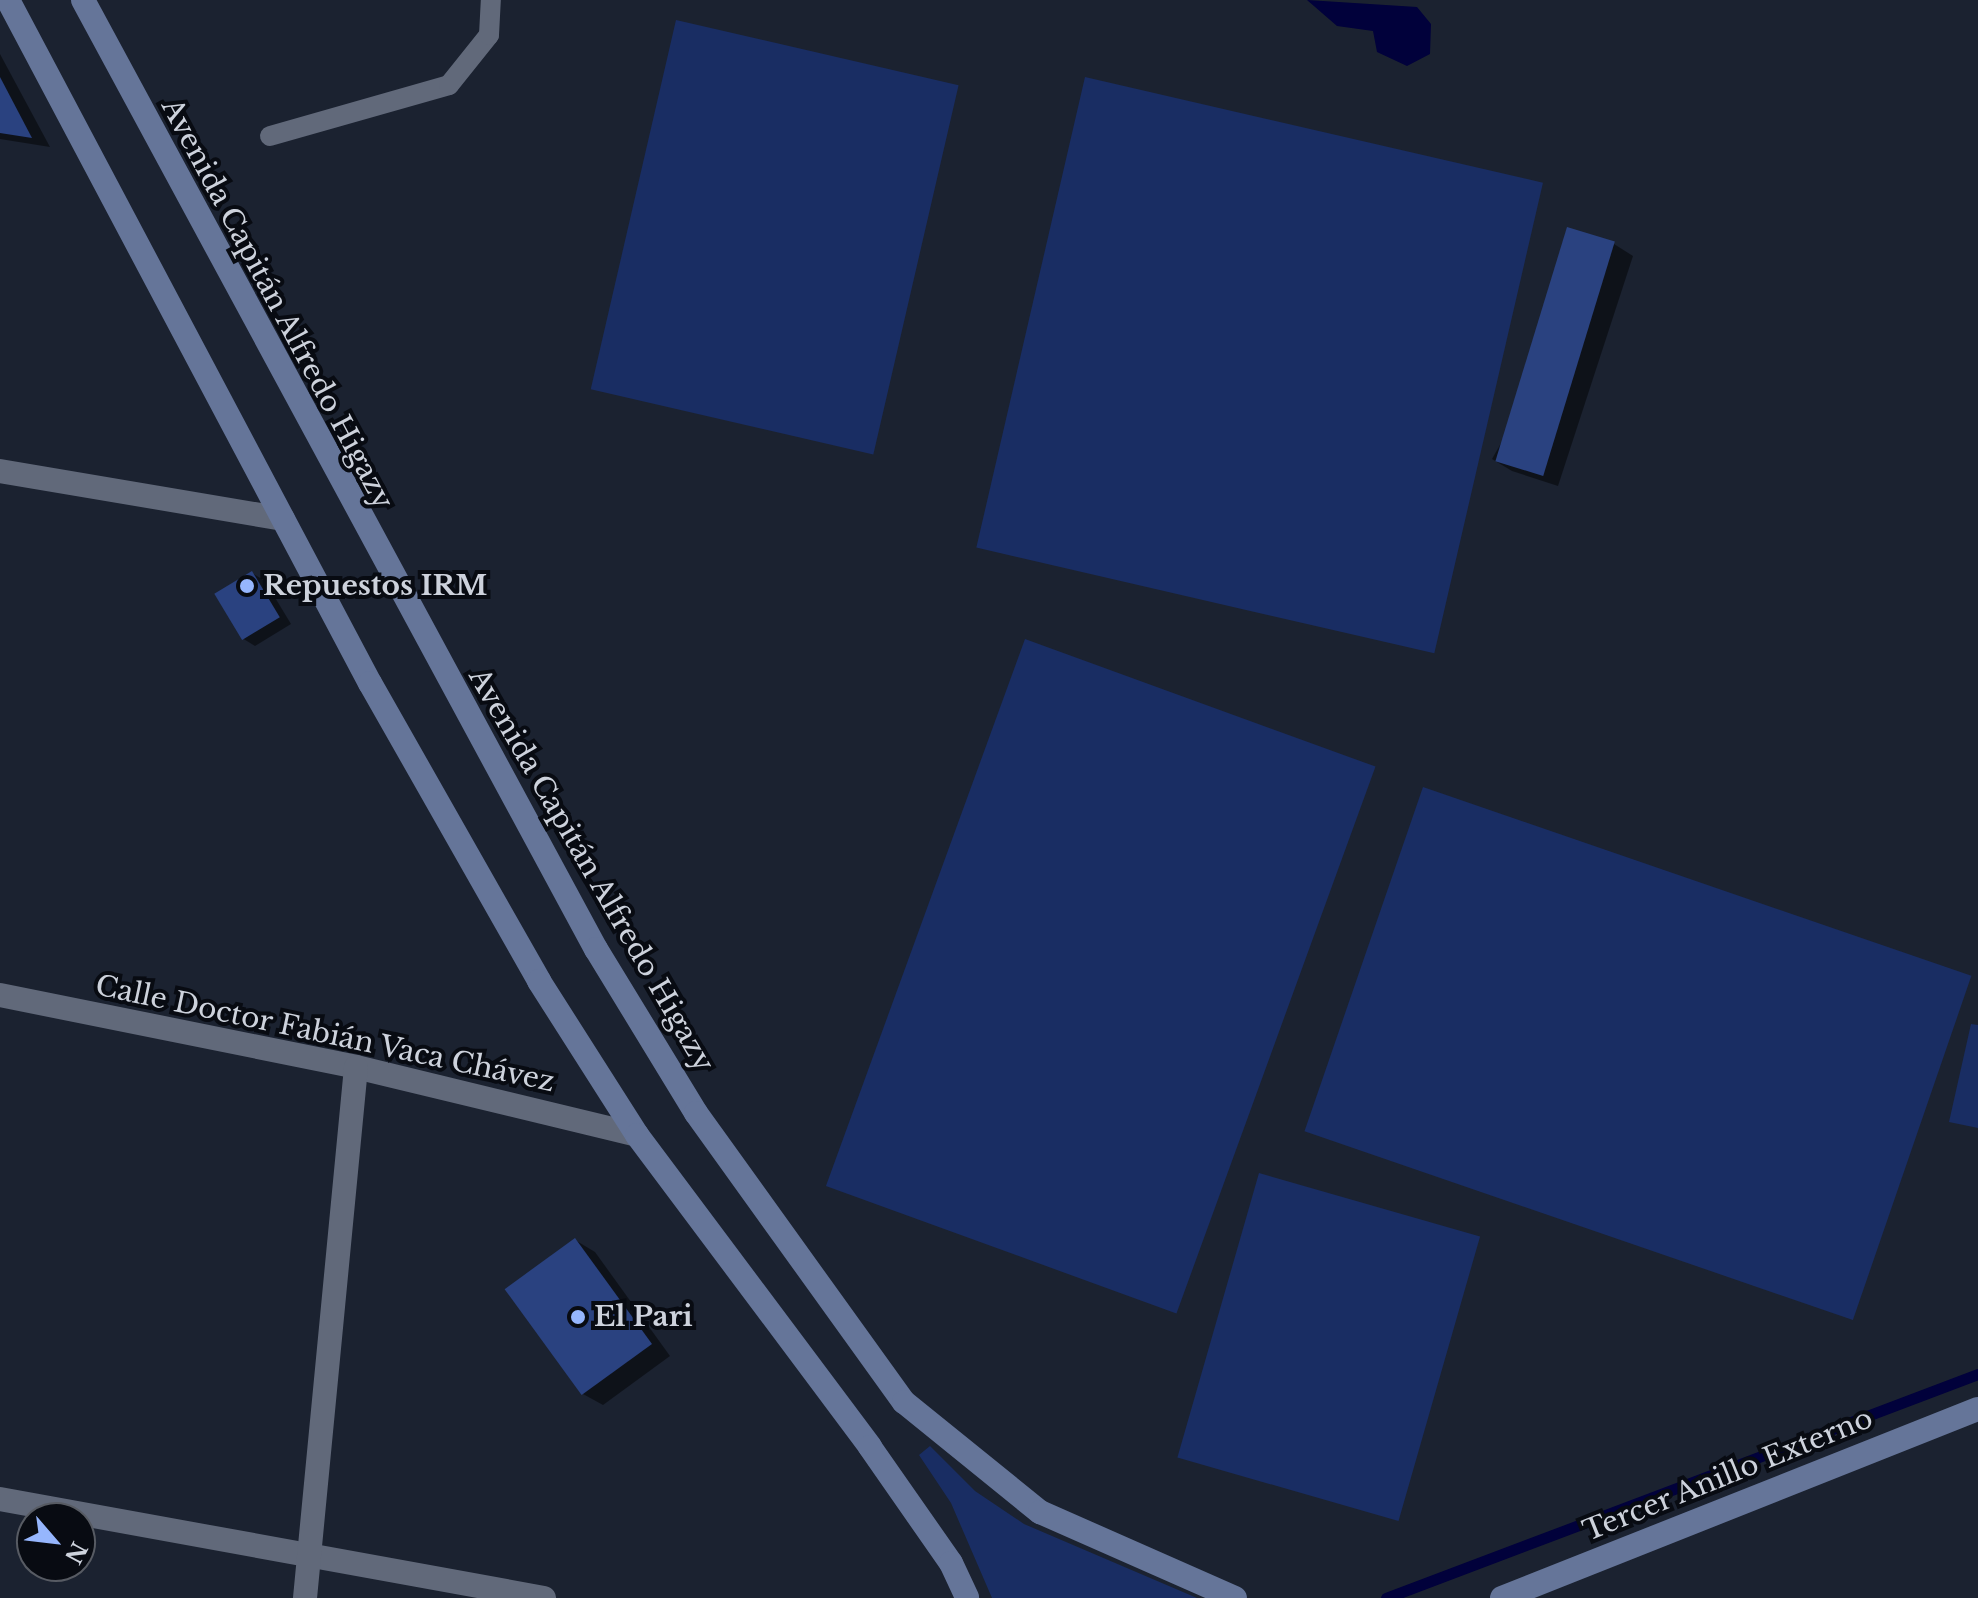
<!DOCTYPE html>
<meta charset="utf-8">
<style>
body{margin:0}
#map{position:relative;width:1978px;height:1598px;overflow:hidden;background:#1b2230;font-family:"Libre Baskerville",serif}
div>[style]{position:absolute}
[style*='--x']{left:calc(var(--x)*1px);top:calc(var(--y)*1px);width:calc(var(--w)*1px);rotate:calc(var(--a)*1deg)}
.green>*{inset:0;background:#192d63;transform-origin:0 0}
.water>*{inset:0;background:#01013b}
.shadow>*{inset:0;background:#0007}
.stream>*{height:11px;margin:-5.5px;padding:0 5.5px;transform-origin:5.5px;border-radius:5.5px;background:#01013b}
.building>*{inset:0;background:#2a4280;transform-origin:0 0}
.lane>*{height:20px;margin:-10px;padding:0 10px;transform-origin:10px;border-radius:10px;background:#61697a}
.street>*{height:24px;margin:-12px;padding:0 12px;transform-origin:12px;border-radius:12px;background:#61697a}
.secondary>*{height:24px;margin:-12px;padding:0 12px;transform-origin:12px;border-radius:12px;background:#657599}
.dots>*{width:22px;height:22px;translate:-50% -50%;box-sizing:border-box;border:4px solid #080b12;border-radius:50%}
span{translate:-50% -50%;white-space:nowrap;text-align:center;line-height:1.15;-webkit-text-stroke:8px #080b12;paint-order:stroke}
.street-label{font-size:28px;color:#cdd2dc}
.poi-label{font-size:28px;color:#cdd2dc;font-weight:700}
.left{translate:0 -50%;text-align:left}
.north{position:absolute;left:16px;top:1502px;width:80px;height:80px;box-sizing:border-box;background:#080b12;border:2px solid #575b63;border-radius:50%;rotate:118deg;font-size:22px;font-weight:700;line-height:32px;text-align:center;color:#cdd2dc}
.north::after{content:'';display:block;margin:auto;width:28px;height:36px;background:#96b6fd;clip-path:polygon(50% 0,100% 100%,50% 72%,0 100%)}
</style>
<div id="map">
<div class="green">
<div style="left:676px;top:20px;width:290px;height:379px;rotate:13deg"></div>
<div style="left:1085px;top:77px;width:470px;height:483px;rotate:13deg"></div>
<div style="left:1025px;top:639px;width:373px;height:582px;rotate:20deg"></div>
<div style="left:1423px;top:787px;width:580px;height:364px;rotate:19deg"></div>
<div style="clip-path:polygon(1971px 1024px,1978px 1025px,1978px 1128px,1949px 1122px)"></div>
<div style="left:1259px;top:1173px;width:230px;height:296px;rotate:16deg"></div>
<div style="clip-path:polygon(930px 1446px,975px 1491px,1024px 1524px,1197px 1598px,992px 1598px,951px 1503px,919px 1455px)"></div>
</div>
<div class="water">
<div style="clip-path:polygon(1307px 0,1417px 7px,1431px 24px,1430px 54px,1407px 66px,1377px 52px,1373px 31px,1337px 26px)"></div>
</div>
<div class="shadow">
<div style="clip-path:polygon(0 54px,50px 147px,0 139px)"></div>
<div style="clip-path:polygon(1614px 244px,1633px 256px,1558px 486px,1512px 471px,1492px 459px)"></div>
<div style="clip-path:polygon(252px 573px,265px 581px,291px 624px,255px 646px,242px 638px)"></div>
<div style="clip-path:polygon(575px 1240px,595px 1252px,670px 1356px,603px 1405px,583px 1394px)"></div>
</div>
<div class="stream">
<div style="--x:1386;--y:1598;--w:633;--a:-20.73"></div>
</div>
<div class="building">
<div style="clip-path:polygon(0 77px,32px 138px,0 133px)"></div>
<div style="left:1567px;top:227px;width:50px;height:245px;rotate:17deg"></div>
<div style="left:252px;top:571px;width:54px;height:44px;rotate:59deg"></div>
<div style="left:575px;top:1238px;width:131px;height:87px;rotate:54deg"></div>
</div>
<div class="lane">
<div style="--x:270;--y:136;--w:186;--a:-15.9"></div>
<div style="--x:449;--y:85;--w:64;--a:-51.3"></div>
<div style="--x:489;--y:35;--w:35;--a:-87"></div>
</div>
<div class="street">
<div style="--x:0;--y:471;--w:287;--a:9.6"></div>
<div style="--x:0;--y:995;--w:363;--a:11.4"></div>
<div style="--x:356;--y:1067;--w:289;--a:13.6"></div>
<div style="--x:0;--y:1499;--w:553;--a:10.31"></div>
<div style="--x:305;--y:1598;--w:533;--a:-84.51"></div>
</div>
<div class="secondary">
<div style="--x:8;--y:0;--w:773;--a:62.08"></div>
<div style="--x:370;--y:683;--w:343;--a:60.4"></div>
<div style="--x:539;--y:981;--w:183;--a:57.5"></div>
<div style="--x:637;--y:1135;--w:389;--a:53.2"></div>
<div style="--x:870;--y:1447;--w:141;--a:55.1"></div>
<div style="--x:951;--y:1563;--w:38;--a:65"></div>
<div style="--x:83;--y:0;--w:1079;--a:61.61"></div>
<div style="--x:596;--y:949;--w:192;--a:58.6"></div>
<div style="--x:696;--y:1113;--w:356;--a:54.3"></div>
<div style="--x:904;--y:1402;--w:175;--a:39"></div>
<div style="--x:1040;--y:1512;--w:213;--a:23.8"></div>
<div style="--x:1502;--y:1598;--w:512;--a:-21.66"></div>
</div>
<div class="dots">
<div style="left:247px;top:586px;background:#96b6fd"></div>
<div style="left:578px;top:1317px;background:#96b6fd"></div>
</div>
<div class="street-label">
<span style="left:277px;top:304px;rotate:62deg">Avenida Capitán Alfredo Higazy</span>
<span style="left:591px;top:870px;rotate:60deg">Avenida Capitán Alfredo Higazy</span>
<span style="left:325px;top:1034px;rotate:12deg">Calle Doctor Fabián Vaca Chávez</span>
<span style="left:1728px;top:1475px;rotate:-22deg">Tercer Anillo Externo</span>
</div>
<div class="poi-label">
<span class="left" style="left:263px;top:586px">Repuestos IRM</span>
<span class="left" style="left:594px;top:1317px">El Pari</span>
</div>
<div class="north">N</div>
</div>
